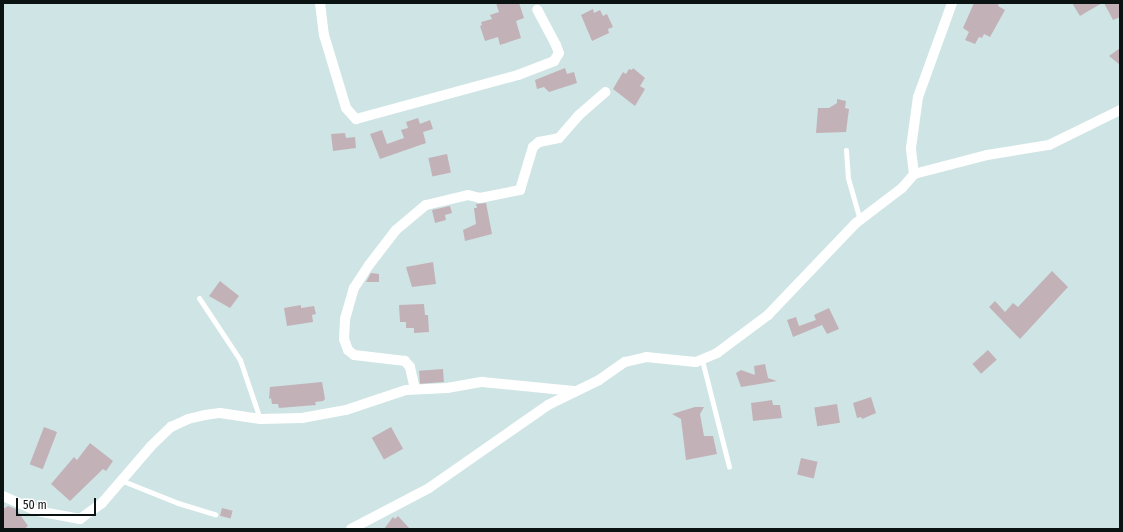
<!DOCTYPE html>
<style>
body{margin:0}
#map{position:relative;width:1123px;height:532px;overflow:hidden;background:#cfe4e4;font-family:"Fira Sans Condensed",sans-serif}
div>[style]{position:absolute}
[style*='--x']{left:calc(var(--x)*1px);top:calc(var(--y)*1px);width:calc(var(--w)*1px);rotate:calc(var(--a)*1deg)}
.building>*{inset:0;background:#c3b1b8;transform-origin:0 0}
.service>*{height:5px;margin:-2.5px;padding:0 2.5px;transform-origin:2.5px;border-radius:2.5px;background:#fff}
.minor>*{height:10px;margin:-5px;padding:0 5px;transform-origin:5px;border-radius:5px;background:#fff}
span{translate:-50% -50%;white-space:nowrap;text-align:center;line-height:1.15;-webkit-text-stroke:3.5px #fff;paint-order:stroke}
.frame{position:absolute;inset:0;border:4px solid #0b1212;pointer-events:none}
.scale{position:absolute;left:16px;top:498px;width:80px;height:18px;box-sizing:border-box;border:2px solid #0b1212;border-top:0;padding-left:5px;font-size:12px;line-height:14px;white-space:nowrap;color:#0b1212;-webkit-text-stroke:3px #fff;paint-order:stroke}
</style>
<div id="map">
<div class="building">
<div style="clip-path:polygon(496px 3px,519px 3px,524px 18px,516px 21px,521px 38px,500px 45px,498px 37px,485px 41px,480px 26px,482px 25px,481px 22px,492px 19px,490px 15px,499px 12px)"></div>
<div style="clip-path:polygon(974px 3px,999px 3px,998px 6px,1005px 10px,990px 37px,984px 34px,982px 38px,979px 37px,975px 44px,965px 40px,969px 32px,963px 28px)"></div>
<div style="clip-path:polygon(1072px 3px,1102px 3px,1080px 16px)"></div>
<div style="clip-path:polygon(1104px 3px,1120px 3px,1120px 17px,1113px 20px)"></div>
<div style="clip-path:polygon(593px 9px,594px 13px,600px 10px,603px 16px,607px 14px,613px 27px,608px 29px,609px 33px,592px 41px,581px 15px)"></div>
<div style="clip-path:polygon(1120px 48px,1120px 65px,1109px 56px)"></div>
<div style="clip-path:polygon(565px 68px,567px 74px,574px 72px,577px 83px,549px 92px,544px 87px,537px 89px,535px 80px)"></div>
<div style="clip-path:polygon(633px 68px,645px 78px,640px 86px,645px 89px,635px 106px,613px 89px,623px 72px,626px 74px,629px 69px,632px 70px)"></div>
<div style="clip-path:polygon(837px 99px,846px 101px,845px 108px,849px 109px,846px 132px,816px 133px,818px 108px,829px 108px,837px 103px)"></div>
<div style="clip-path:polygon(418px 118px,420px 124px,430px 120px,433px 129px,423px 132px,426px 143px,380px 159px,370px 134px,382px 130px,387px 144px,404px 138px,401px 130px,408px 128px,406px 122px)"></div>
<div style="clip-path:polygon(345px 133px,346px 138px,355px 137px,356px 148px,333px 151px,331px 134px)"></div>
<div style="left:447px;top:154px;width:19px;height:19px;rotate:78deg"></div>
<div style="clip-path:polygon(486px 203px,492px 234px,465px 241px,463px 230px,476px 224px,474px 208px,477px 208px,476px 204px)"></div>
<div style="clip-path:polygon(450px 206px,452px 213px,445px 215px,446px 220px,435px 223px,432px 210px)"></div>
<div style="clip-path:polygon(433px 262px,436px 284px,412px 287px,406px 267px)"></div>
<div style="clip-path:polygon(1052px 271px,1068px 287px,1020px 339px,989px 307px,995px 301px,1005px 312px,1013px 303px,1018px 307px)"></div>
<div style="clip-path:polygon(371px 273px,379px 274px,379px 282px,366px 282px)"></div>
<div style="clip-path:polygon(220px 281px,239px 296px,230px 308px,209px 296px)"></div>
<div style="clip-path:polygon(424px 304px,425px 315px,428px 315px,429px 332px,414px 333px,414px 328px,406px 328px,406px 322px,400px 322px,399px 305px)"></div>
<div style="clip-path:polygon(301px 305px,301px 308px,314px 306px,316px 314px,312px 315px,313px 322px,287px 326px,284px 308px)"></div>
<div style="clip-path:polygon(829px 308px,839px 329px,827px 334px,822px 325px,793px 337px,787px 320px,796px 317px,799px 326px,816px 320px,814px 315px)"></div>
<div style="left:988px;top:350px;width:13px;height:21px;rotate:48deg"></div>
<div style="clip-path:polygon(765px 364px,768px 378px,777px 381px,741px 387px,736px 373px,741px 370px,755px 375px,754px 366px)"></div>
<div style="left:443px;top:369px;width:13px;height:24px;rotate:86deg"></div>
<div style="clip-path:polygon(322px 382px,325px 399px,323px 401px,315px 402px,316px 405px,279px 408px,278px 404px,272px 404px,271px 398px,269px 399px,270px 387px)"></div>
<div style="clip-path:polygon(871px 397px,876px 413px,862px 419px,861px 417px,857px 418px,853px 403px)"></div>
<div style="clip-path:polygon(772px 400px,773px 405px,780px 405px,782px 418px,753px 421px,751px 403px)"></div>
<div style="left:837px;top:404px;width:19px;height:23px;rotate:81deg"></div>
<div style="clip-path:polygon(695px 407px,704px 407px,700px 414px,704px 436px,713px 436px,717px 454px,686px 460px,681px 419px,672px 414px)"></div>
<div style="left:44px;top:427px;width:14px;height:40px;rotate:21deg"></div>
<div style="left:391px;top:427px;width:25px;height:22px;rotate:61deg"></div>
<div style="clip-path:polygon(90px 443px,113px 461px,106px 471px,103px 469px,70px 501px,51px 484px,74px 457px,77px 460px)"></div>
<div style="left:801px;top:458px;width:17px;height:17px;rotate:13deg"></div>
<div style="clip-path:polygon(8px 506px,16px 509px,28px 526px,24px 529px,3px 529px,3px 509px)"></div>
<div style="left:222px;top:508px;width:11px;height:8px;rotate:15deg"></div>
<div style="clip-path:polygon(398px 516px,410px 529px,384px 529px,393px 517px,395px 519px)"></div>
</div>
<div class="service">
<div style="--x:846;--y:150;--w:28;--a:86"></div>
<div style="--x:848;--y:178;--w:44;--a:74.1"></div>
<div style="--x:199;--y:298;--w:74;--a:56.5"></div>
<div style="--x:240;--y:360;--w:62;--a:71.3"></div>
<div style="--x:702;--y:360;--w:110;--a:75.8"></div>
<div style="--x:123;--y:481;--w:59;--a:21.8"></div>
<div style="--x:178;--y:503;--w:39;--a:17"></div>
</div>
<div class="minor">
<div style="--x:320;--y:3;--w:32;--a:83"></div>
<div style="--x:324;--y:35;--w:76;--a:73.2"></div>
<div style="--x:346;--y:108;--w:15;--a:48"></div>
<div style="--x:356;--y:119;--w:168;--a:-15.2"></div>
<div style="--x:518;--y:75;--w:39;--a:-21"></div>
<div style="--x:554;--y:61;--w:9;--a:-58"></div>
<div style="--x:559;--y:53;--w:9;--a:-111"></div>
<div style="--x:556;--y:45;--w:40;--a:-118"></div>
<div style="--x:914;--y:174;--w:26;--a:-97"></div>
<div style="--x:911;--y:148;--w:51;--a:-82.2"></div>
<div style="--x:918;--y:97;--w:100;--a:-70.1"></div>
<div style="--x:415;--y:389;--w:23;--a:-103"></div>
<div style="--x:410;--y:367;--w:8;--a:-130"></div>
<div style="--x:405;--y:361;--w:51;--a:-173.3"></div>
<div style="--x:354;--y:355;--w:8;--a:-140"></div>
<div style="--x:348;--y:350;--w:12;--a:-110"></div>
<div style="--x:344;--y:339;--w:20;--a:-87"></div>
<div style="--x:345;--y:319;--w:32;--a:-74"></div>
<div style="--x:354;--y:288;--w:27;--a:-57"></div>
<div style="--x:369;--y:265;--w:44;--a:-52.4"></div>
<div style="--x:396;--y:230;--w:39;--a:-40"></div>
<div style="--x:426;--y:205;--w:43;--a:-13.4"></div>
<div style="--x:468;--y:195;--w:12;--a:14"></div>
<div style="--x:480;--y:198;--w:41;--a:-11.3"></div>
<div style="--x:520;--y:190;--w:45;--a:-73.2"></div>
<div style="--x:533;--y:147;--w:8;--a:-40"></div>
<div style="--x:539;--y:142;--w:20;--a:-11"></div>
<div style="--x:559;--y:138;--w:30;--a:-49"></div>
<div style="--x:579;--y:115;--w:35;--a:-41"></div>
<div style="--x:3;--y:496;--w:37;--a:24"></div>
<div style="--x:37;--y:511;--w:44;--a:10.5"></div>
<div style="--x:80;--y:519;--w:27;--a:-36"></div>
<div style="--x:102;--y:503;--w:75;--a:-49.3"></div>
<div style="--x:151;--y:446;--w:28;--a:-44"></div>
<div style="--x:171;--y:427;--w:19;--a:-25"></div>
<div style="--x:188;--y:419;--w:17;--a:-13"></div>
<div style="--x:205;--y:415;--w:15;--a:-8"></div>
<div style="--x:220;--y:413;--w:40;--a:8.5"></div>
<div style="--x:260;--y:419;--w:42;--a:-1.4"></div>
<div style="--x:302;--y:418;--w:45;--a:-10.3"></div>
<div style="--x:346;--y:410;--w:63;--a:-18.4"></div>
<div style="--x:406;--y:390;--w:41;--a:-2.8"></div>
<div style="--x:447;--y:388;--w:36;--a:-10"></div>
<div style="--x:482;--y:382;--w:92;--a:5.6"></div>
<div style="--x:351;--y:529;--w:88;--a:-27.7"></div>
<div style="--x:429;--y:488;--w:145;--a:-34.9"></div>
<div style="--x:548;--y:405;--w:57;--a:-26.1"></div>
<div style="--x:599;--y:380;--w:32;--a:-35"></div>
<div style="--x:625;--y:362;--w:22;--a:-13"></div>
<div style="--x:646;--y:357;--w:50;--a:5.7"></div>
<div style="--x:696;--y:362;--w:23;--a:-23"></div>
<div style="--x:717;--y:353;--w:64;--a:-36.7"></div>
<div style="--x:768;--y:315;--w:127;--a:-46.3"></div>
<div style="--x:856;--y:223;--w:58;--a:-37.3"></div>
<div style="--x:902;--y:188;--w:18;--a:-49"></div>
<div style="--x:914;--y:174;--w:75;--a:-14.6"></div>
<div style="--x:987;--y:155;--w:63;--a:-9.2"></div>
<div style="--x:1049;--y:145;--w:79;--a:-26.2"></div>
</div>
<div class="frame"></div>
<div class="scale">50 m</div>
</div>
